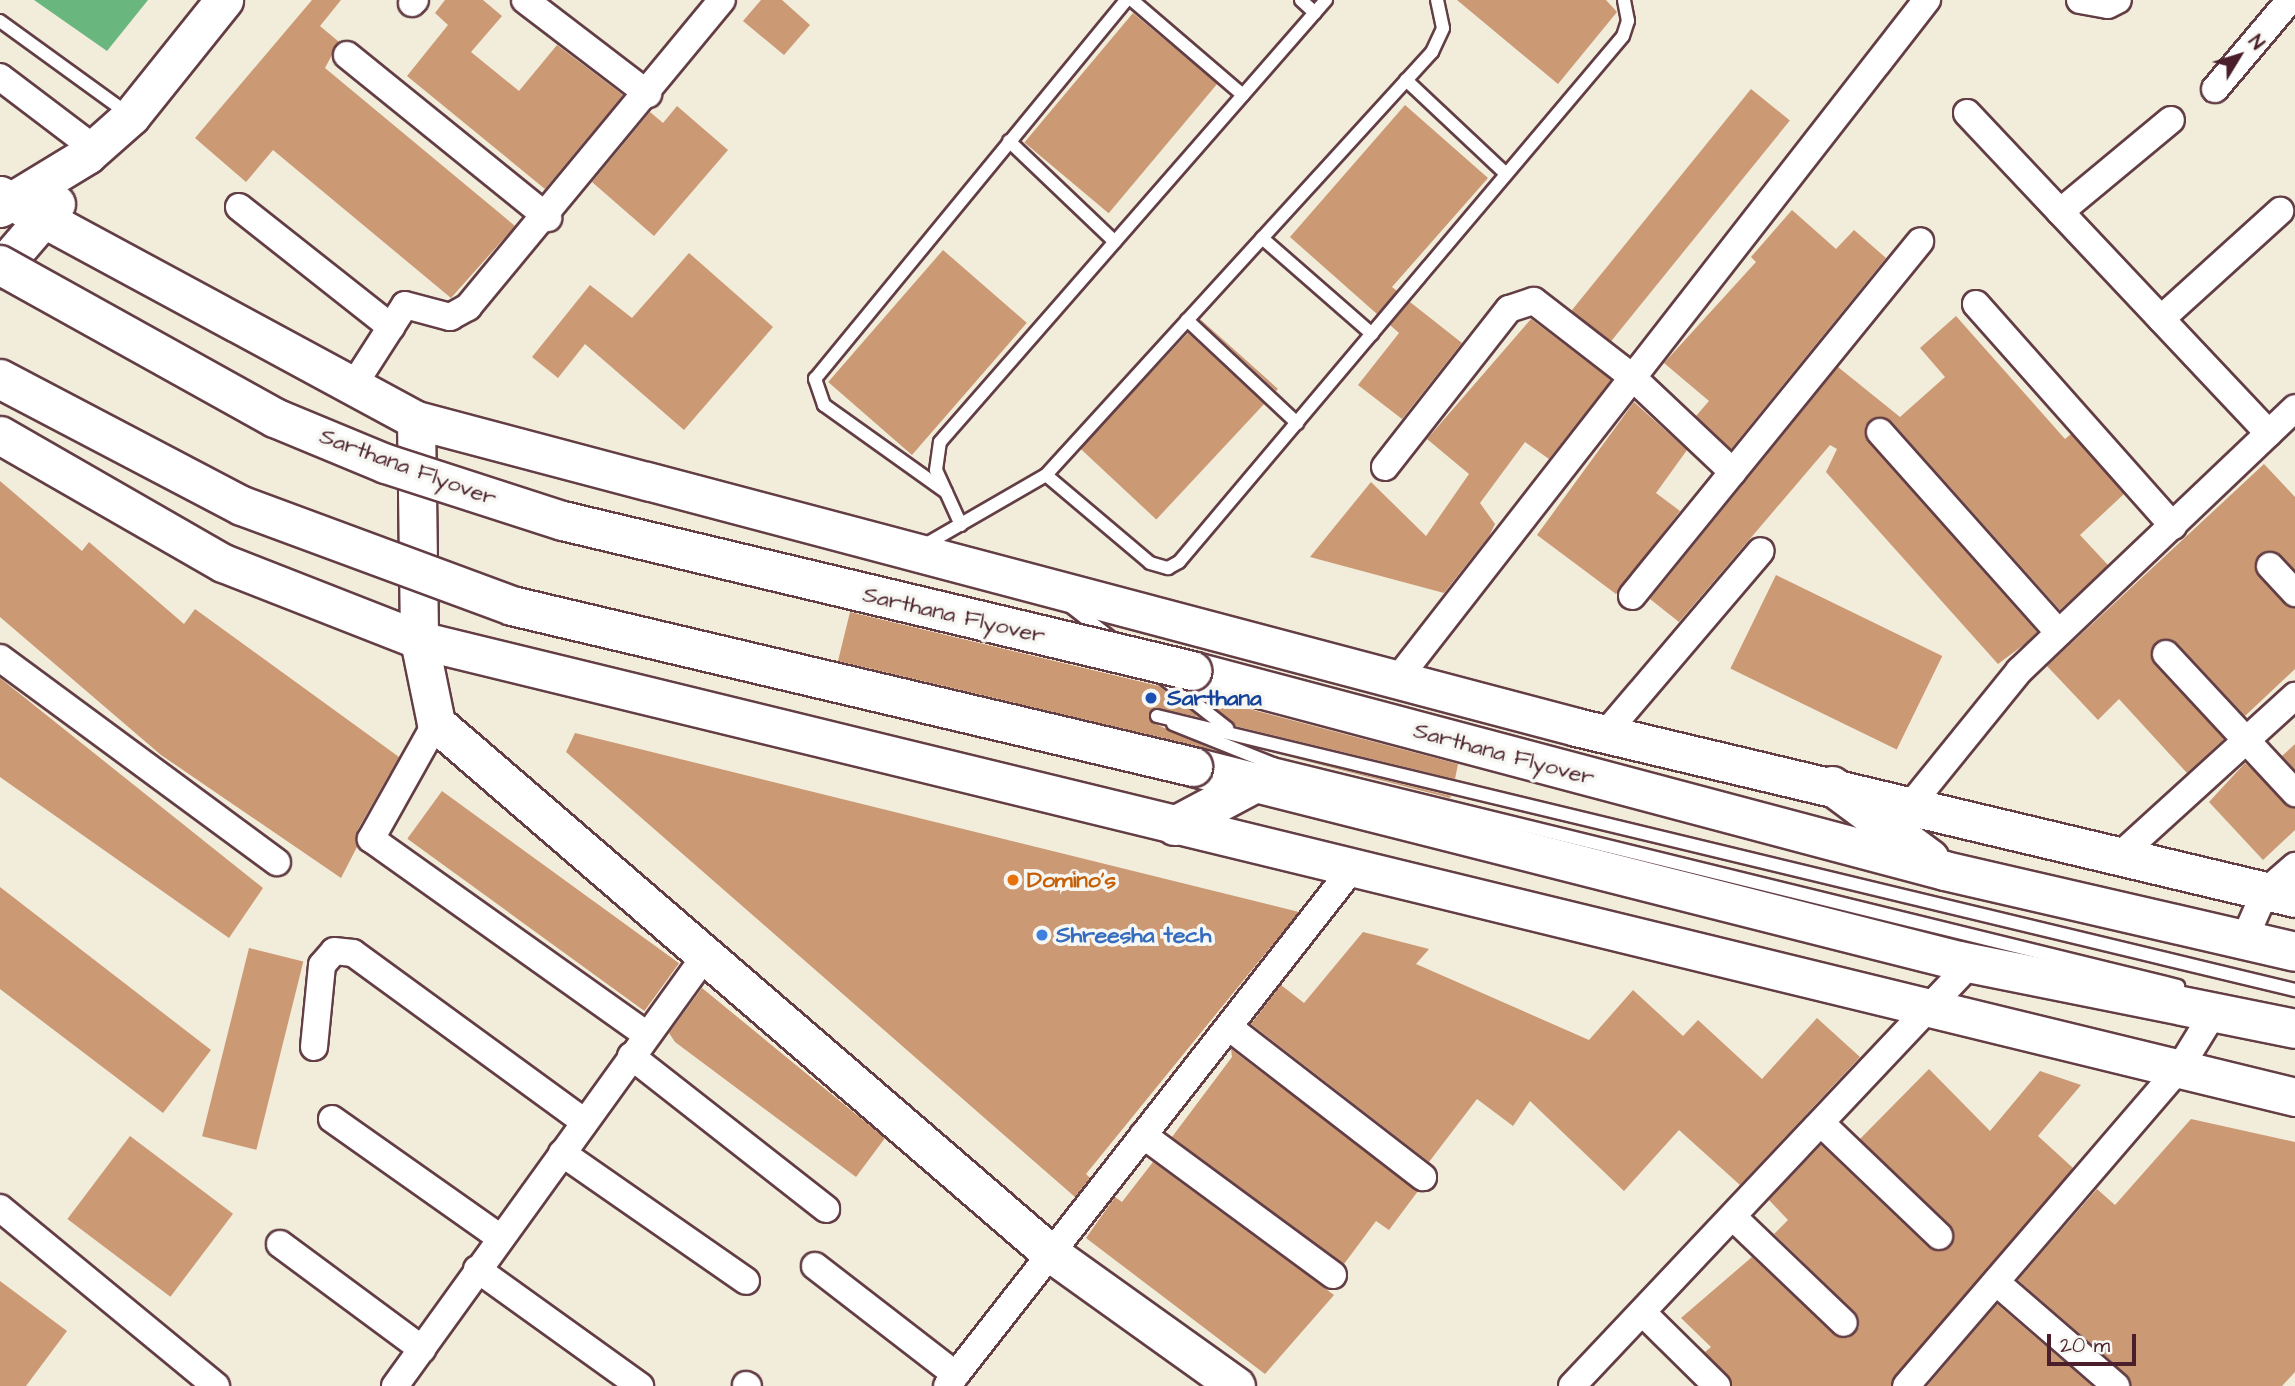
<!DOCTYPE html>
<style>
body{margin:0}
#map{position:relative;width:2295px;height:1386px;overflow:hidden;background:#f2ecdb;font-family:"Architects Daughter",sans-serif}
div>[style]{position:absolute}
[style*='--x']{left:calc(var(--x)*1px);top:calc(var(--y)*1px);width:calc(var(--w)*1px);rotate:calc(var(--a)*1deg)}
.forest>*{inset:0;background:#69b67e}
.building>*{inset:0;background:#cb9974;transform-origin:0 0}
.roads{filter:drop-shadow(2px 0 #633e45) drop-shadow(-2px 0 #633e45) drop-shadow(0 2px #633e45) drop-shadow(0 -2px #633e45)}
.lane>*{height:12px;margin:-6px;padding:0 6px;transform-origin:6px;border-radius:6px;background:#fff}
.street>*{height:26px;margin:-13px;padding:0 13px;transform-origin:13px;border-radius:13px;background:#fff}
.secondary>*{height:37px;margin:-18.5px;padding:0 18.5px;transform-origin:18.5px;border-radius:18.5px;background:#fff}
.primary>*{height:38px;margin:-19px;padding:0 19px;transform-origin:19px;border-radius:19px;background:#fff}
.bridges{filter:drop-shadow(2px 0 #633e45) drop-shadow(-2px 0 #633e45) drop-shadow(0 2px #633e45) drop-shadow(0 -2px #633e45)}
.primary-bridge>*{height:38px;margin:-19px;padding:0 19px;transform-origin:19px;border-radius:19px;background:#fff}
.dots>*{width:19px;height:19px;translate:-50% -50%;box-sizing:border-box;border:4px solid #f6f6f2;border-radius:50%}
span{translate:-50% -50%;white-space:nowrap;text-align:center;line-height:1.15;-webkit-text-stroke:7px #f6f6f2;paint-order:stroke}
.street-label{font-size:23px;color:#4a1f2b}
.transit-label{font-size:23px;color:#164399;font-weight:700}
.left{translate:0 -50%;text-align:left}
.food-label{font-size:23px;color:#c56008;font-weight:700}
.shop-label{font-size:23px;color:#366cbe;font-weight:700}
.north{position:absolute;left:2204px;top:21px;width:70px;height:70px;-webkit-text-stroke:5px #f6f6f2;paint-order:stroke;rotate:52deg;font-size:19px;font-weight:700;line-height:28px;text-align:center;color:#4a1f2b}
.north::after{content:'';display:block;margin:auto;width:24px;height:32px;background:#4a1f2b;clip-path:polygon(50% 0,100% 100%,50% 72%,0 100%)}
.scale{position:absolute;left:2047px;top:1334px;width:89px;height:32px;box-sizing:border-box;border:4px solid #4a1f2b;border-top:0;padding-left:9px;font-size:21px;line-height:24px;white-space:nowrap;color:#4a1f2b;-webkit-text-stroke:5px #f6f6f2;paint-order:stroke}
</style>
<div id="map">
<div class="forest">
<div style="clip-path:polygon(34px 0,148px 0,107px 51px)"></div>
</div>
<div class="building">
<div style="clip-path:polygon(312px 0,341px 0,320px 26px,339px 42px,325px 68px,515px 226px,451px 298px,273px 150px,246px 182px,195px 138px)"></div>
<div style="clip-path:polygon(445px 0,483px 0,502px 16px,471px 52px,519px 91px,557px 45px,623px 95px,545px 189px,407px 76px,448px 25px,435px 13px)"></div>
<div style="clip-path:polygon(761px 0,782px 0,810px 25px,784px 55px,743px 21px)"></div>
<div style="clip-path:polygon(1457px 0,1606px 0,1617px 12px,1558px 84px)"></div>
<div style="left:1133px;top:13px;width:110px;height:169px;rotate:40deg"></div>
<div style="left:1751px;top:89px;width:50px;height:285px;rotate:39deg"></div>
<div style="clip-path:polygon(1405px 105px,1488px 178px,1392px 287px,1397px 291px,1377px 314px,1290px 237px)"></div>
<div style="clip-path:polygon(677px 106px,728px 150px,654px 236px,592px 182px,650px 112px,663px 123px)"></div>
<div style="clip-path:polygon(1792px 210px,1836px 249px,1854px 230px,1886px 258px,1731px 449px,1696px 416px,1709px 401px,1664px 363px,1756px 262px,1751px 257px)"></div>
<div style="left:943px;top:250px;width:111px;height:175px;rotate:41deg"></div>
<div style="clip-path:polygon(689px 253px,773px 327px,684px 430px,585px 344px,558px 378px,532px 357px,590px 285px,632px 318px)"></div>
<div style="clip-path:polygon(1410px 302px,1462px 343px,1402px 419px,1358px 385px,1399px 333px,1390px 325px)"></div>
<div style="clip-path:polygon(1956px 316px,2065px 439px,2071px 434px,2124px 494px,2080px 535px,2108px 565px,2060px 610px,1892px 422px,1878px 417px,1865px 426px,1868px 442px,2037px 632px,2026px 643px,1998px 664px,1826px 472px,1837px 449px,1830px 445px,1679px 622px,1650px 599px,1838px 367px,1900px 417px,1945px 377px,1920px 348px)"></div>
<div style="clip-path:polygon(1200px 319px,1278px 389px,1276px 391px,1200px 320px)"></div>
<div style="clip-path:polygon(1531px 319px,1611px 380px,1549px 459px,1525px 442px,1480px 503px,1495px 524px,1489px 536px,1444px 593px,1310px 557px,1371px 482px,1426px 536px,1469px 474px,1427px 439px)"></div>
<div style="left:1188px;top:333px;width:104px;height:158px;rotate:43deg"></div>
<div style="clip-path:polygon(1634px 402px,1687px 450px,1656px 493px,1680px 511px,1616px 594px,1537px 535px)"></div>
<div style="clip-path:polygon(2264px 464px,2295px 497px,2295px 570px,2267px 551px,2255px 569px,2295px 608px,2295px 669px,2245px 716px,2177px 643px,2155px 643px,2154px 664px,2224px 739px,2187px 773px,2119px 699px,2098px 720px,2047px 666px)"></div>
<div style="clip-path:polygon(0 481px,82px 551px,89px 542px,184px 624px,195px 609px,399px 757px,357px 831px,357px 847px,341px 878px,161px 755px,0 617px)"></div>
<div style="left:1776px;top:575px;width:185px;height:104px;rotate:26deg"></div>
<div style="clip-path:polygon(850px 612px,1159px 686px,1199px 717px,1155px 708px,1151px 722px,1214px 750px,838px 661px)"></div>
<div style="clip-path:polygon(0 678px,263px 888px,229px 938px,0 777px)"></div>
<div style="clip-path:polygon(1200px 696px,1458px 764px,1455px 779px,1235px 726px)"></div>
<div style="clip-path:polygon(575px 733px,1299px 912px,1086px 1174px,1090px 1178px,1075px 1197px,566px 752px)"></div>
<div style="clip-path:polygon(2295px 744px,2295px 770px,2282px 756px)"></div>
<div style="clip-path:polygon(1263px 750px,1451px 796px,1450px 798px)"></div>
<div style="clip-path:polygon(2245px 763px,2295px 808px,2295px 830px,2263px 860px,2209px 802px)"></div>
<div style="left:442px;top:791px;width:293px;height:59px;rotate:36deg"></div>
<div style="clip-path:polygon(0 887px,211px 1050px,163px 1113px,0 989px)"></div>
<div style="clip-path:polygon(1363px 932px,1429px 949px,1416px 964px,1589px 1040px,1633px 990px,1683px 1036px,1698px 1020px,1762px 1079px,1817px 1018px,1860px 1057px,1740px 1185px,1679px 1130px,1624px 1191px,1530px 1101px,1513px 1126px,1477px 1099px,1429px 1162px,1251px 1024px,1281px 985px,1304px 1003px)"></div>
<div style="left:249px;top:948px;width:56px;height:194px;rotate:14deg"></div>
<div style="clip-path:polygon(702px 988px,885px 1138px,856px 1177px,675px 1042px,669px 1033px)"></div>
<div style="clip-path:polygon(1231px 1049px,1418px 1191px,1389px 1230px,1376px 1221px,1344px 1264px,1172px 1137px,1232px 1057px)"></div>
<div style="clip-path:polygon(1929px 1069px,1990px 1131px,2040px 1071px,2081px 1085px,2038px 1136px,2073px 1168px,1891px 1386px,1732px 1386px,1705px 1352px,1711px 1347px,1681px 1318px,1752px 1257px,1834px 1335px,1848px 1338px,1859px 1327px,1855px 1312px,1774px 1234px,1788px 1220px,1769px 1200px,1821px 1145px,1928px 1247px,1951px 1246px,1950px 1225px,1860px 1139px)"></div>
<div style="clip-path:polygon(2191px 1119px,2295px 1142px,2295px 1372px,2282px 1386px,2131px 1386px,2126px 1374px,2018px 1280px,2097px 1189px,2115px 1205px)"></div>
<div style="left:130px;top:1136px;width:129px;height:104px;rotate:37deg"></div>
<div style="clip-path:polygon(1153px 1162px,1334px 1295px,1265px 1374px,1086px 1238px,1115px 1197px,1122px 1202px)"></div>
<div style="clip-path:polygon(0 1281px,67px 1331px,26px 1386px,0 1386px)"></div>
<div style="clip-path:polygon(1997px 1304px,2092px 1386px,1927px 1386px)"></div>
</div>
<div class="roads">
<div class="lane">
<div style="--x:1132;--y:0;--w:146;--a:40.6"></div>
<div style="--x:1301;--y:0;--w:19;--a:43"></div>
<div style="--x:0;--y:21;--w:157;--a:35.9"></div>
<div style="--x:1406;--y:80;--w:137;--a:43.2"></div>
<div style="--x:1009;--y:141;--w:146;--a:43.6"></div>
<div style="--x:1262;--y:238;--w:146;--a:41.1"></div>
<div style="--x:1187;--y:320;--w:151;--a:43.1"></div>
<div style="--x:1046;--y:475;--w:136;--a:40.2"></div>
<div style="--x:1150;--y:563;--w:19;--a:16"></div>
<div style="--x:1168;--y:568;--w:13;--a:-29"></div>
<div style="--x:1179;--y:562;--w:688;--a:-49.83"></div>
<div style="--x:1623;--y:36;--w:16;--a:-72"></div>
<div style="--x:1628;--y:21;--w:21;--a:-101"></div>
<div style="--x:946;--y:492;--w:150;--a:-144.5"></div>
<div style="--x:824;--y:405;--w:28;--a:-109"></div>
<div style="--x:815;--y:379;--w:490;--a:-50.6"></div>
<div style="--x:961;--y:525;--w:60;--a:-114.4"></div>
<div style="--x:936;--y:470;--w:28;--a:-82"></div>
<div style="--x:940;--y:442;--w:587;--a:-48.87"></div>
<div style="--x:923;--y:546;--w:142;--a:-30"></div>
<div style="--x:1046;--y:475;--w:573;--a:-47.62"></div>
<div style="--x:1432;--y:52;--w:26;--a:-65"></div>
<div style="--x:1443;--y:28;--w:29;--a:-102"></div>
<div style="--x:1070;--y:606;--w:52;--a:38"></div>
<div style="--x:1162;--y:677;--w:83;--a:38.1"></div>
<div style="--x:1157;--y:716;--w:1171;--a:13.54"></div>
<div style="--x:1173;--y:724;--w:108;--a:21.8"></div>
<div style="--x:1260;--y:778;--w:19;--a:-47"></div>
<div style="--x:1273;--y:764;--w:932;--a:13.78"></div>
</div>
<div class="street">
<div style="--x:525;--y:0;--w:155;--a:37.4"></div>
<div style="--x:2080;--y:0;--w:28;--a:10"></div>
<div style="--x:2108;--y:5;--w:11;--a:-27"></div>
<div style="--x:412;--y:3;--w:4;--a:-45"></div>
<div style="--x:347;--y:55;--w:259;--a:39"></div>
<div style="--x:0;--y:77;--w:119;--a:37.2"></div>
<div style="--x:2215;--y:89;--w:116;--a:-49.9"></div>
<div style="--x:1967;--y:113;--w:440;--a:46.7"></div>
<div style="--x:239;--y:207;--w:194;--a:38.3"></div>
<div style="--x:2060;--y:212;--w:144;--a:-39.7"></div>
<div style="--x:1976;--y:304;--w:297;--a:48.4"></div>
<div style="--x:2161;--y:319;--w:161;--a:-42.2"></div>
<div style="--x:353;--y:386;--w:96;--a:-57.3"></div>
<div style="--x:405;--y:305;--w:47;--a:14.9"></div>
<div style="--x:450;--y:317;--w:21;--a:-29"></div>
<div style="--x:468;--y:307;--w:398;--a:-50.4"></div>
<div style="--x:1880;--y:432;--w:268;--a:48.3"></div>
<div style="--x:1385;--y:467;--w:201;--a:-51.9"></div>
<div style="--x:1509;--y:309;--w:26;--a:-18"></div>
<div style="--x:1534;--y:301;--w:123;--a:37.7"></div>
<div style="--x:1631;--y:376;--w:140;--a:43.3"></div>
<div style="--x:2270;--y:566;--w:37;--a:47"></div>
<div style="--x:1632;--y:596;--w:457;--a:-50.9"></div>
<div style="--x:2166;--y:654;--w:190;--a:47.1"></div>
<div style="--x:0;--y:658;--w:344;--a:36.4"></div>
<div style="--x:1396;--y:681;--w:864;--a:-52.06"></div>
<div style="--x:436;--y:723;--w:133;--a:119.3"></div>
<div style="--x:371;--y:839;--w:336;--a:35.4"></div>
<div style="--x:1605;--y:734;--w:240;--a:-49.6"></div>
<div style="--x:1913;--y:802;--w:169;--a:-51"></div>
<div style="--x:2019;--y:671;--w:381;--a:-43.6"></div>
<div style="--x:2119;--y:856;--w:238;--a:-42.3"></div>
<div style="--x:2244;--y:940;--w:52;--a:-66.4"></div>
<div style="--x:2265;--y:892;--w:40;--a:-41"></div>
<div style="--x:1230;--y:1028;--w:244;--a:37.7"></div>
<div style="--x:314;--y:1047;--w:82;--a:-84.4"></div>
<div style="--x:322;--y:965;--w:18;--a:-49"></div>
<div style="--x:334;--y:951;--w:19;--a:6"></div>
<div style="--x:353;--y:953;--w:285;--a:36.1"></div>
<div style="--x:631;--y:1056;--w:248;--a:38.1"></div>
<div style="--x:332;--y:1119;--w:204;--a:35.2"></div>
<div style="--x:1822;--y:1124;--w:162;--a:43.7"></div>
<div style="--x:1143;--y:1135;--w:236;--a:36.4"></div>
<div style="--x:562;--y:1153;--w:224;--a:34.8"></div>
<div style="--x:0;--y:1208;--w:280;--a:39.5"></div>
<div style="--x:1733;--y:1217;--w:153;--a:43.7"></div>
<div style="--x:280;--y:1244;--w:177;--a:36.5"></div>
<div style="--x:815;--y:1266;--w:178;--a:37.7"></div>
<div style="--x:477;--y:1269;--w:201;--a:35.7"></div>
<div style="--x:1996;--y:1282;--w:159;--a:40.9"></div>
<div style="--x:1643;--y:1313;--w:104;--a:44.6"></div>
<div style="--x:746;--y:1385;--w:2;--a:27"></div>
<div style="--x:395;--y:1386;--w:526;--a:-54.2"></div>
<div style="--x:947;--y:1386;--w:657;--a:-51.93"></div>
<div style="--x:1572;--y:1386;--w:581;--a:-46.67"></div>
<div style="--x:1906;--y:1386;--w:418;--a:-49.3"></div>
<div style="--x:2179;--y:1069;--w:67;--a:-58.4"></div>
</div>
<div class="secondary">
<div style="--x:0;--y:195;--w:473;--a:28.4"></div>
<div style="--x:416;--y:420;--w:1200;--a:14.82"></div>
<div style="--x:1576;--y:727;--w:739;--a:13.38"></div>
<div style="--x:0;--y:208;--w:102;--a:-31.3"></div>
<div style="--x:87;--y:155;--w:59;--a:-41.6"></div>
<div style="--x:131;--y:116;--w:149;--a:-51.3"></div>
<div style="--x:0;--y:269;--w:86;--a:-49.3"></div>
<div style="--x:416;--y:420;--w:220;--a:89.2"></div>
<div style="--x:419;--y:640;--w:85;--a:78.4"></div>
<div style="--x:436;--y:723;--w:810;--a:40.79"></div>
<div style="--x:1049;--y:1252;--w:230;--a:35.6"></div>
<div style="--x:0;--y:435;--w:257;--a:29.9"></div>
<div style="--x:223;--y:563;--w:211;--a:21.4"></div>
<div style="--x:419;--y:640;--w:1931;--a:13.69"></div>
</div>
<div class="primary">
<div style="--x:1192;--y:671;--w:779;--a:14.87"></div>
<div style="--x:1945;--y:871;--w:359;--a:13"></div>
<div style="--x:1193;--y:767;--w:790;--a:14.21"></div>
<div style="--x:1959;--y:961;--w:343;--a:11.4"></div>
<div style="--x:1832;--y:786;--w:122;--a:36.7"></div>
<div style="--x:1175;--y:826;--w:92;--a:-28"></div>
</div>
</div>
<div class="bridges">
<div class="primary-bridge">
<div style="--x:0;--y:265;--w:315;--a:29.1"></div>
<div style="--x:275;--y:418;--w:120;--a:22.5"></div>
<div style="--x:386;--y:464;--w:186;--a:17.9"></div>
<div style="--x:563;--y:521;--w:647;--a:13.41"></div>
<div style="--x:0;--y:379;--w:273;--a:27.7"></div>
<div style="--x:242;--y:506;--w:288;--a:20.3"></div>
<div style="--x:512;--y:606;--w:700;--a:13.3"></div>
</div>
</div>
<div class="dots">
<div style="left:1151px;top:698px;background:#1a4fb4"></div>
<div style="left:1013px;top:880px;background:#e8710a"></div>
<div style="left:1042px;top:935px;background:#3f7fe0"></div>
</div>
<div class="street-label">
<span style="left:408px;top:467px;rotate:20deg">Sarthana Flyover</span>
<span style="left:954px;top:615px;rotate:13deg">Sarthana Flyover</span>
<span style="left:1504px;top:754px;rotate:15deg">Sarthana Flyover</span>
</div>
<div class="transit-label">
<span class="left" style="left:1167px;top:698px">Sarthana</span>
</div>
<div class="food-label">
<span class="left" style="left:1027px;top:880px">Domino's</span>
</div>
<div class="shop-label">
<span class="left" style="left:1056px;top:935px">Shreesha tech</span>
</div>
<div class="north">N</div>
<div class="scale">20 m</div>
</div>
